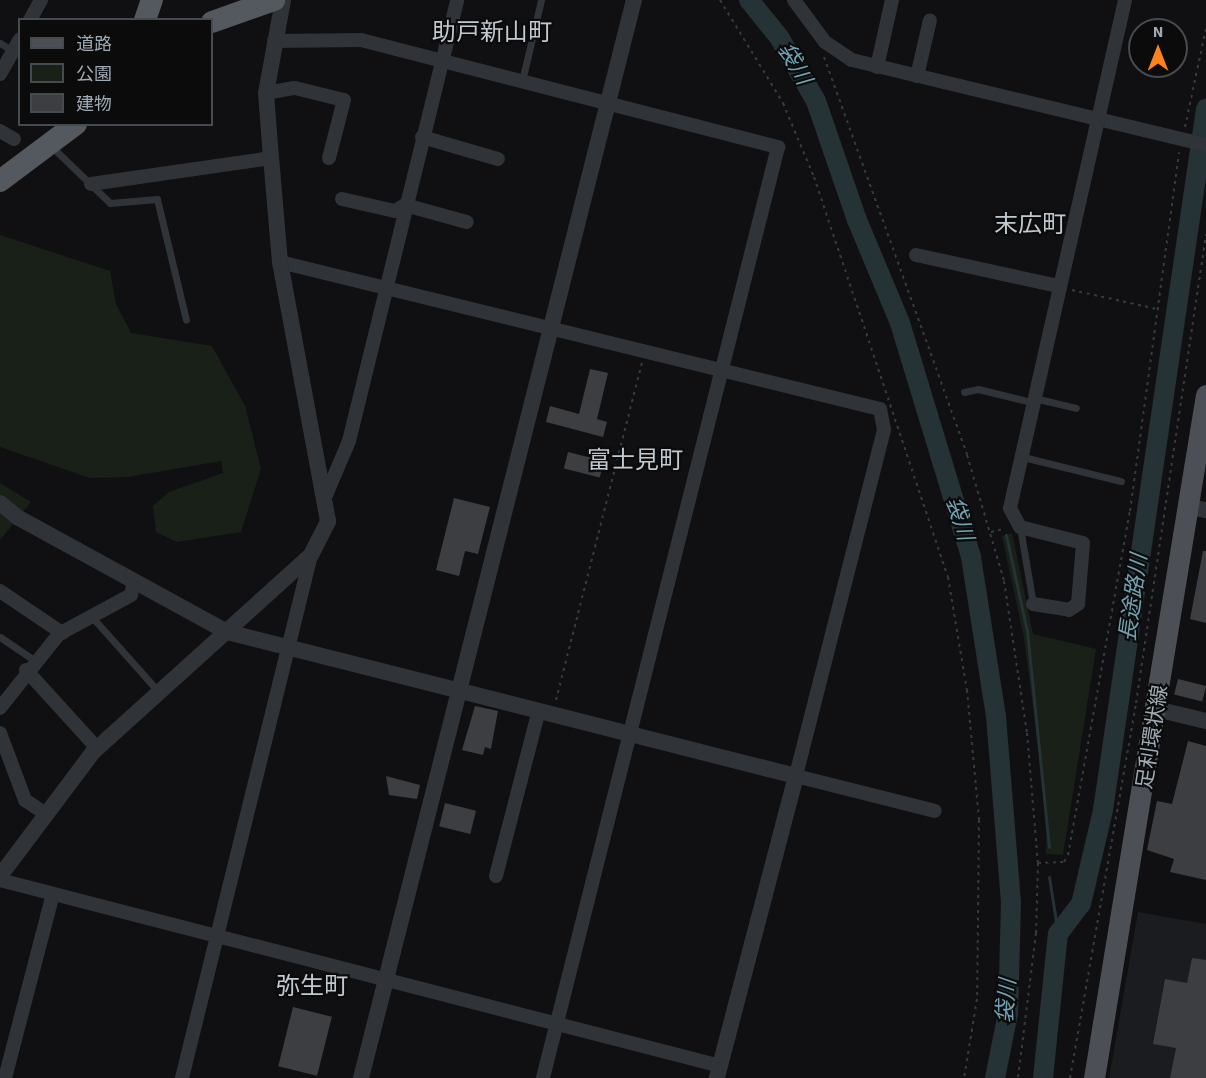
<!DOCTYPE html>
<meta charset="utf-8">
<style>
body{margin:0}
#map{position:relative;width:1206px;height:1078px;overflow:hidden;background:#101012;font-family:"Source Sans 3","Noto Sans JP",sans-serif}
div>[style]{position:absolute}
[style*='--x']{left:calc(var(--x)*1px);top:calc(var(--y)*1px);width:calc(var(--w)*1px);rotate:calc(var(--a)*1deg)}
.built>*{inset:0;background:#1b1c1f}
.green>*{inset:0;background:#182018}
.stream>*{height:3px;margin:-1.5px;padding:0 1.5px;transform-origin:1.5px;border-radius:1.5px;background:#253236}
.river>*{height:20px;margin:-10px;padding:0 10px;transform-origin:10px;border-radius:10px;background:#253236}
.building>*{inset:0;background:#3c3e42;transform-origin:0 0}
.path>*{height:2px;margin-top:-1px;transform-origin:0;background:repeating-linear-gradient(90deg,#363a3e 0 3px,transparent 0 7.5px)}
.service>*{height:7px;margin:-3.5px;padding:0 3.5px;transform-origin:3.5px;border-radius:3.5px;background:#303337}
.minor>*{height:14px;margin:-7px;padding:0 7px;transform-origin:7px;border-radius:7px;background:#303337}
.tertiary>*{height:16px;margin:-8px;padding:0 8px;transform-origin:8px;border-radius:8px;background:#303337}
.primary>*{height:21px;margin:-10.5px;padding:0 10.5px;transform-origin:10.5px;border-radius:10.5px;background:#4c5056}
.trunk>*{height:22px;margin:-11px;padding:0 11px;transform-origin:11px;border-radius:11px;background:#54595f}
span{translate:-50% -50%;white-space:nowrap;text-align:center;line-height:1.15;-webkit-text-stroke:4.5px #0b0b0c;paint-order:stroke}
.street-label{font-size:21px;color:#9faab4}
.water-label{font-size:22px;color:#72a3b4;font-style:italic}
.quarter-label{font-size:24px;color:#c1c8d0}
.legend{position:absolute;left:18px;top:18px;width:195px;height:108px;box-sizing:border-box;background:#0b0b0c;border:2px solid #464b4f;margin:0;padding:8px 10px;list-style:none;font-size:18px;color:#9faab4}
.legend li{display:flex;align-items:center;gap:12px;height:30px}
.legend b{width:30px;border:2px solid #464b4f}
.north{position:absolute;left:1128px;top:18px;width:60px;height:60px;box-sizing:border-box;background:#0b0b0c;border:2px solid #464b4f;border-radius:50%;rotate:0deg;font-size:16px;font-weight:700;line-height:24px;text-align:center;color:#9faab4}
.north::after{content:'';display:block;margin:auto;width:21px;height:27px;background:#ff831a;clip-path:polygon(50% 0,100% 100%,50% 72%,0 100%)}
</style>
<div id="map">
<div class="built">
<div style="clip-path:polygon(1138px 912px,1206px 924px,1206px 1078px,1109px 1078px)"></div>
</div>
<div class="green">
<div style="clip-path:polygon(0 235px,110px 271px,116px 304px,131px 333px,212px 346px,245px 406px,261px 469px,241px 532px,177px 542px,156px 532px,153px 506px,169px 492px,223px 473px,221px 461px,128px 477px,90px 478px,0 447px)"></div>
<div style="clip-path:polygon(0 483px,31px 502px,0 540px)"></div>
<div style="clip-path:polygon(1012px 533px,1033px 634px,1096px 649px,1063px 855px,1046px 854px,1047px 816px,1024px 638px,1002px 536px)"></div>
</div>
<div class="stream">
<div style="--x:1006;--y:535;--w:98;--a:77.7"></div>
<div style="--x:1027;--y:631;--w:217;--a:84.2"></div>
<div style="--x:1049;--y:877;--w:58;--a:81"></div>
</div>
<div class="river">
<div style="--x:749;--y:0;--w:48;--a:51"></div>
<div style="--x:779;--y:37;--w:74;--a:60"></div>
<div style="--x:816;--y:101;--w:126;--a:71"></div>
<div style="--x:857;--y:220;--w:112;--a:67.3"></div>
<div style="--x:900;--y:323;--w:245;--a:73.1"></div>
<div style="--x:971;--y:557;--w:161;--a:81.1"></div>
<div style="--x:996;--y:716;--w:187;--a:85.4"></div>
<div style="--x:1011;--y:902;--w:111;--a:91.5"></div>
<div style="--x:1008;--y:1013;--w:66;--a:101.3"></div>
<div style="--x:1043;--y:1078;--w:145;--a:-84.1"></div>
<div style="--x:1058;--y:934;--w:38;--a:-53"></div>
<div style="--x:1081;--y:904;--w:97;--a:-76.8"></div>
<div style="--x:1103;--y:810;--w:709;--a:-81.64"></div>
</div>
<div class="building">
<div style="clip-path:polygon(590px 369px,608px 373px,597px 419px,607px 422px,603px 437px,546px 422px,550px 406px,579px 414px)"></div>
<div style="left:568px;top:452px;width:37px;height:17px;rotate:14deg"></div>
<div style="clip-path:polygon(454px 498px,490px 507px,478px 554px,465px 551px,459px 576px,436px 570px)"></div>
<div style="clip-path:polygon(1203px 551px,1206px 551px,1206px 623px,1190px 619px)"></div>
<div style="left:1178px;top:679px;width:29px;height:16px;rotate:14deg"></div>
<div style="clip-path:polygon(475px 706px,498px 711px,491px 749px,485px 747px,483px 755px,462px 750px)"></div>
<div style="clip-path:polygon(1188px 741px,1206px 746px,1206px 880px,1170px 872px,1174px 859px,1147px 850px,1157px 801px,1172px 804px)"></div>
<div style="clip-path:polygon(386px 776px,420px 785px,417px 799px,389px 795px)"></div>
<div style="left:445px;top:803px;width:32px;height:24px;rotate:14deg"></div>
<div style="clip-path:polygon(1192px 958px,1206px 960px,1206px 1078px,1170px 1078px,1176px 1048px,1153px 1044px,1165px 979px,1187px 983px)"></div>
<div style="left:293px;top:1007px;width:40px;height:61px;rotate:14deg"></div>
</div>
<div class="path">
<div style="--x:720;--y:0;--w:121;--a:58.5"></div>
<div style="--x:783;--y:103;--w:80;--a:67.3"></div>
<div style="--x:814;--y:177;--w:422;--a:71.5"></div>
<div style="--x:948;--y:577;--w:115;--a:80.5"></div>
<div style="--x:967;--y:690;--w:131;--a:84.7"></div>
<div style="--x:979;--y:820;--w:179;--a:90.6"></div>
<div style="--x:977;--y:999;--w:80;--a:99.3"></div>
<div style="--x:824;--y:57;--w:423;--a:70.2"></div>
<div style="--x:967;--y:455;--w:131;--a:73.6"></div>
<div style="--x:1004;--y:581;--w:154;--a:81.4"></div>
<div style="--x:1027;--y:733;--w:130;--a:85.2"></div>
<div style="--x:1038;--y:863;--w:70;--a:91.6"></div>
<div style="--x:1036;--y:933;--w:146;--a:97.1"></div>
<div style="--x:1185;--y:127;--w:101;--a:-78"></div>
<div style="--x:1072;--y:290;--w:87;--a:12.6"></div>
<div style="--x:991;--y:532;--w:12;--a:-14"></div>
<div style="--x:556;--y:700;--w:348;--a:-75.7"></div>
<div style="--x:1038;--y:863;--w:26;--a:-2"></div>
<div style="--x:1064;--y:862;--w:8;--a:-60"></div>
<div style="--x:1068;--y:855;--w:350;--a:-79.8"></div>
<div style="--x:1130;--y:511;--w:362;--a:-82.2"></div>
<div style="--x:1070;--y:1078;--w:381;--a:-80"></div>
<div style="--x:1136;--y:703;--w:474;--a:-81.5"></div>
</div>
<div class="service">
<div style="--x:0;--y:43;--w:15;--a:32"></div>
<div style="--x:522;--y:81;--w:83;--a:-76.8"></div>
<div style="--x:51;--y:146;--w:82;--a:44"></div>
<div style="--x:110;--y:203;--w:47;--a:-4.9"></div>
<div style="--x:157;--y:199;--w:124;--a:76.5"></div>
<div style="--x:964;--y:392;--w:14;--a:-12"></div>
<div style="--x:978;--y:389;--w:55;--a:13.8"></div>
<div style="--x:1034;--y:398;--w:43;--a:13.4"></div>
<div style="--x:1019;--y:456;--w:105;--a:13.8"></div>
<div style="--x:1020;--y:527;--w:78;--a:80.4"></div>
<div style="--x:92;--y:617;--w:99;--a:48.3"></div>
<div style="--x:0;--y:637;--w:41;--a:34.1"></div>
</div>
<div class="minor">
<div style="--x:794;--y:0;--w:52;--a:53.6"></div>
<div style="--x:825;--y:42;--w:32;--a:34"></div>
<div style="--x:852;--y:60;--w:364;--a:13.5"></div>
<div style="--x:30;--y:20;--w:23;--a:-61"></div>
<div style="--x:274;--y:41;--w:87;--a:-0.7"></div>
<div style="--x:361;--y:40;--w:431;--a:14.4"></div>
<div style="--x:778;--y:147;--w:960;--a:104.17"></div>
<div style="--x:877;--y:67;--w:69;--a:-77.4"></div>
<div style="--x:0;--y:74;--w:40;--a:-60.3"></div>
<div style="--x:917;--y:76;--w:57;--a:-76.9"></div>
<div style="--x:266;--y:93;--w:29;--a:-10"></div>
<div style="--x:295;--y:88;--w:50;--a:13.8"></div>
<div style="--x:344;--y:100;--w:60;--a:104.5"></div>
<div style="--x:0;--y:131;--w:16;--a:30"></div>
<div style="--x:422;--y:137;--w:79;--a:16.1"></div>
<div style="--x:91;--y:184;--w:182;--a:-8.2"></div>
<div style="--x:342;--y:199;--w:54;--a:12.8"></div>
<div style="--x:395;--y:211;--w:12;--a:-31"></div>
<div style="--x:405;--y:205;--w:64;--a:15.3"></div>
<div style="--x:916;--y:255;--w:145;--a:12.3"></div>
<div style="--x:280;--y:262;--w:618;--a:13.77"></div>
<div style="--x:880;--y:409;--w:21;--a:79"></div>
<div style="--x:884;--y:430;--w:357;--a:104.3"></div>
<div style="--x:796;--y:776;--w:143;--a:14.1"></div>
<div style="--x:326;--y:495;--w:59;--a:-66.9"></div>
<div style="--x:349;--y:441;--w:454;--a:-76.2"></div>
<div style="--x:0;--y:591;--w:75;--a:34.1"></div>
<div style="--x:1033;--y:604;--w:36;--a:9"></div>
<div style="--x:1069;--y:610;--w:11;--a:-34"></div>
<div style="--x:1078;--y:604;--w:61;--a:-85.3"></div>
<div style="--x:1083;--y:543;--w:65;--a:-165.7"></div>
<div style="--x:1020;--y:527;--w:21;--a:-118"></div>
<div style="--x:1010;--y:508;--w:521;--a:-77.24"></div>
<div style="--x:26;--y:670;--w:105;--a:47.7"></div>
<div style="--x:0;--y:708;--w:95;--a:-51.4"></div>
<div style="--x:59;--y:634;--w:82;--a:-28.4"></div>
<div style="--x:131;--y:595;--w:14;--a:-78"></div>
<div style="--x:0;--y:733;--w:72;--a:69.5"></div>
<div style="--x:25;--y:800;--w:23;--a:34"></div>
<div style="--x:496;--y:876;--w:171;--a:-75.5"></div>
<div style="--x:0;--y:880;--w:744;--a:14.48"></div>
<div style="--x:5;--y:1078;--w:190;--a:-75.4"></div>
<div style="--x:182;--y:1078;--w:539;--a:-76.14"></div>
</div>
<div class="tertiary">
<div style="--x:0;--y:503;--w:22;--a:39"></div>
<div style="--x:17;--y:517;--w:239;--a:28.7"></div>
<div style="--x:227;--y:632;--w:587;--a:14.2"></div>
<div style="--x:796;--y:776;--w:312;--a:104.7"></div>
<div style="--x:1190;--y:507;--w:16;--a:11"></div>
<div style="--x:1156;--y:709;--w:51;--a:13.5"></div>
<div style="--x:0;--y:876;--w:155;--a:-53.1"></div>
<div style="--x:93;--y:752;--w:294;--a:-42.1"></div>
<div style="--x:311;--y:555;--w:38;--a:-63"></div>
<div style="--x:328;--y:521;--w:263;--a:-100.5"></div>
<div style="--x:280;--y:262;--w:104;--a:-94.9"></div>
<div style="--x:271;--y:158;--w:65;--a:-94.4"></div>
<div style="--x:266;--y:93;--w:95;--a:-79.6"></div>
<div style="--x:361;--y:1078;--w:1112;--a:-75.79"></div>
</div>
<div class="primary">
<div style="--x:1094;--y:1078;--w:692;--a:-80.69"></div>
</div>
<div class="trunk">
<div style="--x:145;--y:20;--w:21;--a:-71"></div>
<div style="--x:212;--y:22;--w:66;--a:-19.5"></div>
<div style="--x:0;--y:181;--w:95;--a:-36.9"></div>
</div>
<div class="street-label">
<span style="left:1152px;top:737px;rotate:-81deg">足利環状線</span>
</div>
<div class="water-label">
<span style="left:794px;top:64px;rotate:60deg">袋川</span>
<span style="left:959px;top:519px;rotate:73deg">袋川</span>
<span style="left:1134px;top:598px;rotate:-82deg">長途路川</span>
<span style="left:1007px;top:1001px;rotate:-85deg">袋川</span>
</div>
<div class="quarter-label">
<span style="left:492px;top:33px">助戸新山町</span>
<span style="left:1030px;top:225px">末広町</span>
<span style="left:635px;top:461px">富士見町</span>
<span style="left:312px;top:987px">弥生町</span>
</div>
<ul class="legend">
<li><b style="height:8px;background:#4c5056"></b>道路</li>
<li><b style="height:16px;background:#182018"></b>公園</li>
<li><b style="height:16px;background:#3c3e42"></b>建物</li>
</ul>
<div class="north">N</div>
</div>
